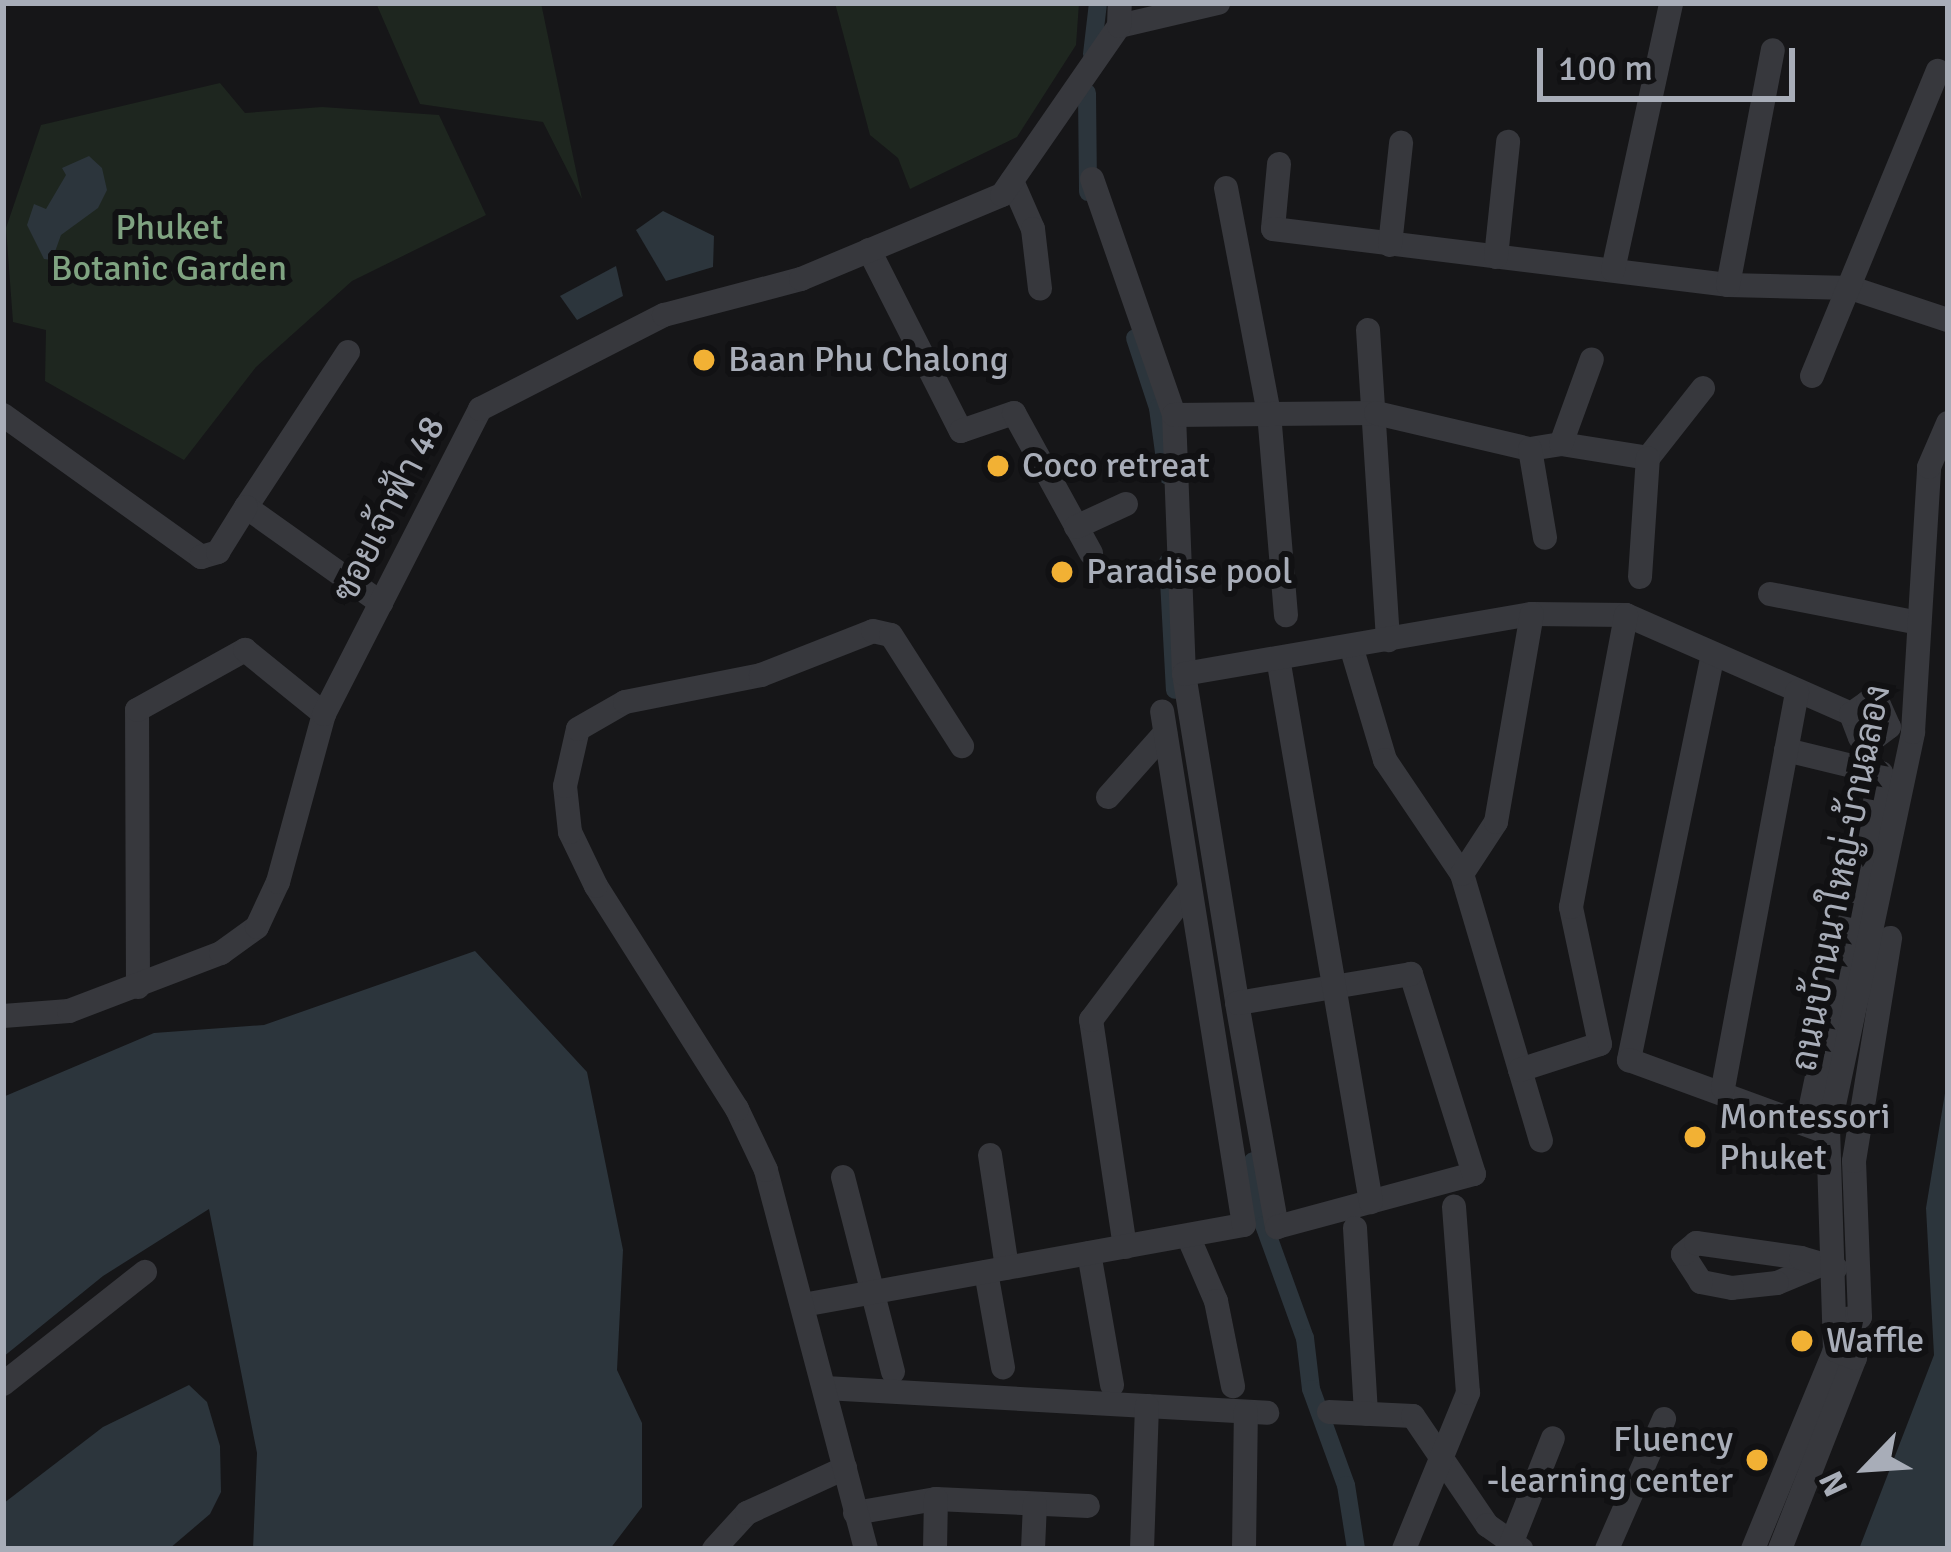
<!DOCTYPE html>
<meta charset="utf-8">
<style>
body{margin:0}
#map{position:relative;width:1951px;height:1552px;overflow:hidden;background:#161618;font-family:Signika,Sarabun,sans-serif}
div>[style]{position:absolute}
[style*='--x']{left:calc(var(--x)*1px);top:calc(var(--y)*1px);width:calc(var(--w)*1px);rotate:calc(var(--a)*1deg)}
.green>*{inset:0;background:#1e261f}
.water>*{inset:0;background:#2c353c}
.canal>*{height:18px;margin:-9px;padding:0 9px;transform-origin:9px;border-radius:9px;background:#2c353c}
.minor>*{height:24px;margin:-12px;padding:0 12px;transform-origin:12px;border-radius:12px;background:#37383d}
.dots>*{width:33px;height:33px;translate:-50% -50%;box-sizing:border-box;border:6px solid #111113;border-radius:50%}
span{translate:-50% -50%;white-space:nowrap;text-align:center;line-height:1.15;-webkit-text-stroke:12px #111113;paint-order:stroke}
.park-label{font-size:36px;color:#7fa381}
.poi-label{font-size:36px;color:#a8adb8}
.left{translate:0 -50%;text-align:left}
.right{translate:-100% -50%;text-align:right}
.street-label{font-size:36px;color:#a8adb8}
.frame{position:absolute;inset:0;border:6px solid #a8adb8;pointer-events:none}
.north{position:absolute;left:1807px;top:1408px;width:120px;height:120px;-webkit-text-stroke:9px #111113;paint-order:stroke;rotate:245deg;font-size:33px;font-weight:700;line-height:48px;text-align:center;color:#a8adb8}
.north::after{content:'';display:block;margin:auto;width:42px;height:54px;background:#a8adb8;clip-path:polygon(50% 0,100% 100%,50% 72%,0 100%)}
.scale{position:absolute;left:1537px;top:48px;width:258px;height:54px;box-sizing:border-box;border:6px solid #a8adb8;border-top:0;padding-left:15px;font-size:36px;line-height:42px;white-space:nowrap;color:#a8adb8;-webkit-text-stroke:9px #111113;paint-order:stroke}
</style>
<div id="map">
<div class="green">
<div style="clip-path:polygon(376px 3px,541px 3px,582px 199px,543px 122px,420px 104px)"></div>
<div style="clip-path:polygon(835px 3px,1079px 3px,1076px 45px,1017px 137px,910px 189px,898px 158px,870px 135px)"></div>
<div style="clip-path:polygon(220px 83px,245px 113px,322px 107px,439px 115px,486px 215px,352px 281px,256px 367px,184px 460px,45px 381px,46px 330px,13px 322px,6px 228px,41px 125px)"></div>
</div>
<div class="water">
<div style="clip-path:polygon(89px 156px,102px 168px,107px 190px,98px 208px,61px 235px,52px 260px,44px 259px,27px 225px,34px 204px,46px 209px,66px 175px,62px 168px)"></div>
<div style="clip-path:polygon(663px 211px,714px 236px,713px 267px,666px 281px,636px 230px)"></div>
<div style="clip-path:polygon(616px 266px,623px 296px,577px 320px,560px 296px)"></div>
<div style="clip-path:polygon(475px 951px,587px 1072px,623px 1250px,617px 1370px,642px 1423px,642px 1507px,610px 1549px,253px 1549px,257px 1453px,209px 1209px,103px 1276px,3px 1357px,3px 1097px,154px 1033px,264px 1025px)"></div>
<div style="clip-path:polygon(1948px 1075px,1948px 1549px,1859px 1549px,1934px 1355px,1926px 1208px)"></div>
<div style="clip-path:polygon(189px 1385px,207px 1402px,220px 1446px,221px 1492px,210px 1514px,169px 1549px,3px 1549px,4px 1503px,103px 1427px)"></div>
</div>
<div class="canal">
<div style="--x:1092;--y:54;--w:51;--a:-83.3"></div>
<div style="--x:1087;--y:93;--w:99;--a:89.4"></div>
<div style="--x:1135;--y:338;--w:74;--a:71.8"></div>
<div style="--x:1158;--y:408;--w:68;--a:82.3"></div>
<div style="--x:1168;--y:562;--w:128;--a:86.9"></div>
<div style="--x:1253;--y:1161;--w:65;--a:80.2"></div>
<div style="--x:1264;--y:1225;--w:120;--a:70.1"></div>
<div style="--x:1305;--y:1338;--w:51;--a:83.3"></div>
<div style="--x:1311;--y:1389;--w:102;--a:70"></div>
<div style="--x:1346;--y:1485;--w:65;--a:81.1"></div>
</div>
<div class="minor">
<div style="--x:1119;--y:26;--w:102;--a:-13.1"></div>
<div style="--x:1279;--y:164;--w:65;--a:95.3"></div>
<div style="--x:1273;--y:229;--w:458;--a:7"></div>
<div style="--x:1728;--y:285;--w:123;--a:1.4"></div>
<div style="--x:1851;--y:288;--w:102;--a:18.3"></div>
<div style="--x:1092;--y:179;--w:250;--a:70.8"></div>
<div style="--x:1174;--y:415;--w:259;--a:87.8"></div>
<div style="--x:1184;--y:674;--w:333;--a:80.8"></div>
<div style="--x:1237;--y:1003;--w:228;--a:79.9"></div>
<div style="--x:1277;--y:1227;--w:204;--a:-15.1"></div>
<div style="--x:1474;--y:1174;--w:210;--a:-107.5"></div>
<div style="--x:1411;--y:974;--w:176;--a:170.5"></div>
<div style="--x:1012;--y:181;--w:52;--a:66.4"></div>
<div style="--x:1033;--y:229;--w:60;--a:83.3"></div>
<div style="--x:1226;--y:188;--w:229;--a:79.2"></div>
<div style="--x:1269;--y:413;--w:203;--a:85.2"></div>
<div style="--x:1390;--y:245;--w:103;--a:-83.8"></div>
<div style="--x:869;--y:250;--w:203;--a:63.1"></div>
<div style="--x:961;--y:431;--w:56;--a:-18.8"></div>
<div style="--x:1014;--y:413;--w:160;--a:61.2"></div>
<div style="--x:1496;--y:257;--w:116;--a:-84"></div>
<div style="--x:1613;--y:270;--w:273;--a:-77.7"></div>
<div style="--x:1728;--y:285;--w:239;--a:-79.2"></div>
<div style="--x:1368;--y:330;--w:311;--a:86.3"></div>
<div style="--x:348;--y:352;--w:186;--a:123.3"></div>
<div style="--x:246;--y:507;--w:166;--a:35.4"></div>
<div style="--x:1812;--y:376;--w:330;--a:-67.6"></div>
<div style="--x:3;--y:415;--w:244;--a:35.6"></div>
<div style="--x:201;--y:557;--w:18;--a:-16"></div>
<div style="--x:218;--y:552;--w:53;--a:-58.1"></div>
<div style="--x:1174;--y:415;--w:202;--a:-0.6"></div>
<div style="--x:1376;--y:413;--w:158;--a:13.2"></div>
<div style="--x:1530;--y:449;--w:31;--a:-9"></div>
<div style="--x:1561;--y:444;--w:88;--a:9.1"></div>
<div style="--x:1648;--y:458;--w:89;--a:-51.8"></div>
<div style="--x:1561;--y:444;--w:90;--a:-70"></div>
<div style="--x:1530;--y:449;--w:90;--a:80.4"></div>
<div style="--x:1076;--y:527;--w:55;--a:-24.7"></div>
<div style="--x:1640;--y:577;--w:119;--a:-86.2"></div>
<div style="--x:1770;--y:594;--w:152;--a:11"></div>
<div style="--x:1351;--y:646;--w:119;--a:73.4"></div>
<div style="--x:1385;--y:760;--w:138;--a:56"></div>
<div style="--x:1462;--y:874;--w:278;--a:73.5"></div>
<div style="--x:1713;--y:654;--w:415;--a:101.7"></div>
<div style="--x:1629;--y:1060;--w:212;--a:20.1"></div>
<div style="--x:1278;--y:658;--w:552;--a:80.3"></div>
<div style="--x:1184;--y:674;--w:353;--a:-9.8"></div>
<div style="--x:1532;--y:614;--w:94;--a:0.6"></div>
<div style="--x:1626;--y:615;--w:246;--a:23.7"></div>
<div style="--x:1851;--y:714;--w:25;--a:69"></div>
<div style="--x:1860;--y:737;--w:13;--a:9"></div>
<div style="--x:1873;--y:739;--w:20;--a:-37"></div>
<div style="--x:1851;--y:714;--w:21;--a:-35"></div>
<div style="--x:1868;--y:702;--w:11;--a:15"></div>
<div style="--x:1879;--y:705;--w:24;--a:66"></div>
<div style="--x:1786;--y:750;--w:98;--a:13.6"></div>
<div style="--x:1881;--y:773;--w:359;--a:101.9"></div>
<div style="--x:1108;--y:797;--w:86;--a:-48.3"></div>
<div style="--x:1462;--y:874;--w:62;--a:-56.8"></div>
<div style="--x:1496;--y:822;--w:211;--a:-80.2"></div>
<div style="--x:138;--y:987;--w:277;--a:-90.2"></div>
<div style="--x:137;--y:710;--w:124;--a:-29.1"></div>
<div style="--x:245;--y:650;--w:102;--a:39"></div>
<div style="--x:3;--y:1016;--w:66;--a:-4.3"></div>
<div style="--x:69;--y:1011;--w:163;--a:-20.9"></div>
<div style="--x:221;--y:953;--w:44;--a:-35.8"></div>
<div style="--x:257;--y:927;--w:50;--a:-65"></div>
<div style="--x:278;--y:882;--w:174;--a:-74.7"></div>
<div style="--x:324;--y:714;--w:343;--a:-62.9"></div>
<div style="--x:480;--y:409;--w:207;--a:-27.1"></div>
<div style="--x:664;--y:315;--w:142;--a:-14.7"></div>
<div style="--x:801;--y:279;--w:218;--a:-22.7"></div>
<div style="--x:1002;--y:195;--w:206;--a:-55.3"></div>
<div style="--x:1119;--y:26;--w:23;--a:-88"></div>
<div style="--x:1520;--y:1070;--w:84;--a:-18"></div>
<div style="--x:1600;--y:1044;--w:140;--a:-102"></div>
<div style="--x:1571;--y:907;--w:297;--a:-79.3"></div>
<div style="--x:1723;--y:1088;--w:403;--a:-79.4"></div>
<div style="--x:990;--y:1155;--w:114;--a:81.4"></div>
<div style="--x:843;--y:1177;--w:201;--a:75.6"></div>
<div style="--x:1355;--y:1228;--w:186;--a:86.6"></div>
<div style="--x:1188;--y:1236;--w:71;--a:66.7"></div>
<div style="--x:1216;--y:1301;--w:87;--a:78.7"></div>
<div style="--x:1125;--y:1247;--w:230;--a:-98.5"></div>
<div style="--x:1091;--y:1020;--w:165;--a:-53.1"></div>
<div style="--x:1089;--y:1253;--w:134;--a:80.1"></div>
<div style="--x:1823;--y:1264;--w:50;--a:157.6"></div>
<div style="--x:1777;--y:1283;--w:45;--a:173.7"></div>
<div style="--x:1732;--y:1288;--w:32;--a:-169"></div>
<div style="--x:1701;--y:1282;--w:33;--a:-123"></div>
<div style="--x:1683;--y:1254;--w:17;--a:-40"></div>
<div style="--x:1696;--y:1243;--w:106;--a:8.1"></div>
<div style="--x:1801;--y:1258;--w:36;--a:16"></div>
<div style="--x:986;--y:1272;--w:97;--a:79.9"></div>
<div style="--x:803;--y:1305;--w:448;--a:-10.3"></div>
<div style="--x:1244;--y:1225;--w:520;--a:-99.06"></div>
<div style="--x:1839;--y:1320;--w:21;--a:-8"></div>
<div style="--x:1860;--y:1317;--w:156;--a:-92.2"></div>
<div style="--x:1854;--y:1161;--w:226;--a:-80.8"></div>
<div style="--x:3;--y:1384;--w:181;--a:-38.3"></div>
<div style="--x:825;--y:1388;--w:443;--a:3.2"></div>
<div style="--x:1329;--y:1412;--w:84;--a:2.7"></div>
<div style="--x:1413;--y:1416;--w:132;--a:55.8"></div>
<div style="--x:1487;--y:1525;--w:42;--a:35.2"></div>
<div style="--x:855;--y:1513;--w:82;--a:-9.8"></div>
<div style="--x:936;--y:1499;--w:152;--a:2.6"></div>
<div style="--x:714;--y:1549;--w:49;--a:-47.5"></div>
<div style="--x:747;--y:1513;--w:108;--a:-24.7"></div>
<div style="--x:866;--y:1549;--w:392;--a:-104.8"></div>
<div style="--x:766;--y:1170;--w:68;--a:-115.4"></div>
<div style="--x:737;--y:1109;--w:264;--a:-122.3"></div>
<div style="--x:596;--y:886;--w:60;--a:-115.7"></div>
<div style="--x:570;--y:832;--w:46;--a:-96.2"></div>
<div style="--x:565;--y:786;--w:58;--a:-77.2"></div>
<div style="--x:578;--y:729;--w:54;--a:-29.9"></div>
<div style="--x:625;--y:702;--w:139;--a:-11.2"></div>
<div style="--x:761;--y:675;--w:120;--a:-21.4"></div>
<div style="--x:873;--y:631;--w:18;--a:13"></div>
<div style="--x:891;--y:635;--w:132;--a:57.4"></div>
<div style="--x:935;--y:1549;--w:50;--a:-88.9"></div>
<div style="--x:1033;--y:1549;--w:45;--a:-87.5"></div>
<div style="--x:1142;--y:1549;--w:143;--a:-88"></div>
<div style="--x:1244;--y:1549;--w:137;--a:-89.2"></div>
<div style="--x:1404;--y:1549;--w:169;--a:-67.7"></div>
<div style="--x:1468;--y:1393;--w:187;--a:-94.3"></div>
<div style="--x:1509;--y:1549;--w:119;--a:-68.4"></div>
<div style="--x:1607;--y:1549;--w:142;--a:-66.3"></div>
<div style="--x:1753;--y:1549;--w:215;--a:-67.6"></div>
<div style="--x:1835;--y:1350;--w:217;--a:-91.8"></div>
<div style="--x:1828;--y:1133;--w:410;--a:-78"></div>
<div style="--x:1913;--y:732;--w:265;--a:-86.5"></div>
<div style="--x:1929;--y:467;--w:48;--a:-66.6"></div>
<div style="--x:1780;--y:1549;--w:205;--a:-68.6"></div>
<div style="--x:1855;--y:1358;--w:22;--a:-158"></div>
</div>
<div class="dots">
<div style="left:704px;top:360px;background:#f2b134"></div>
<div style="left:998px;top:466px;background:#f2b134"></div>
<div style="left:1062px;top:572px;background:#f2b134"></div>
<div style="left:1695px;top:1137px;background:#f2b134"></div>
<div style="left:1802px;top:1341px;background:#f2b134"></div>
<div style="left:1757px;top:1460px;background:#f2b134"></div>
</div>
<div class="park-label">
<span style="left:169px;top:248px">Phuket<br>Botanic Garden</span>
</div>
<div class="poi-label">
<span class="left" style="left:728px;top:360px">Baan Phu Chalong</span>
<span class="left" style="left:1022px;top:466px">Coco retreat</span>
<span class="left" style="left:1086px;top:572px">Paradise pool</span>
<span class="left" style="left:1719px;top:1137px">Montessori<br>Phuket</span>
<span class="left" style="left:1826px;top:1341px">Waffle</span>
<span class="right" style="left:1733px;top:1460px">Fluency<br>-learning center</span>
</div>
<div class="street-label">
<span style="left:389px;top:509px;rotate:-63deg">ซอยเจ้าฟ้า 48</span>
<span style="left:1841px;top:878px;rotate:-79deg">ถนนบ้านนาใหญ่-บ้านฉลอง</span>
</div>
<div class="frame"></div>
<div class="north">N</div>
<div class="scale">100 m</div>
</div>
